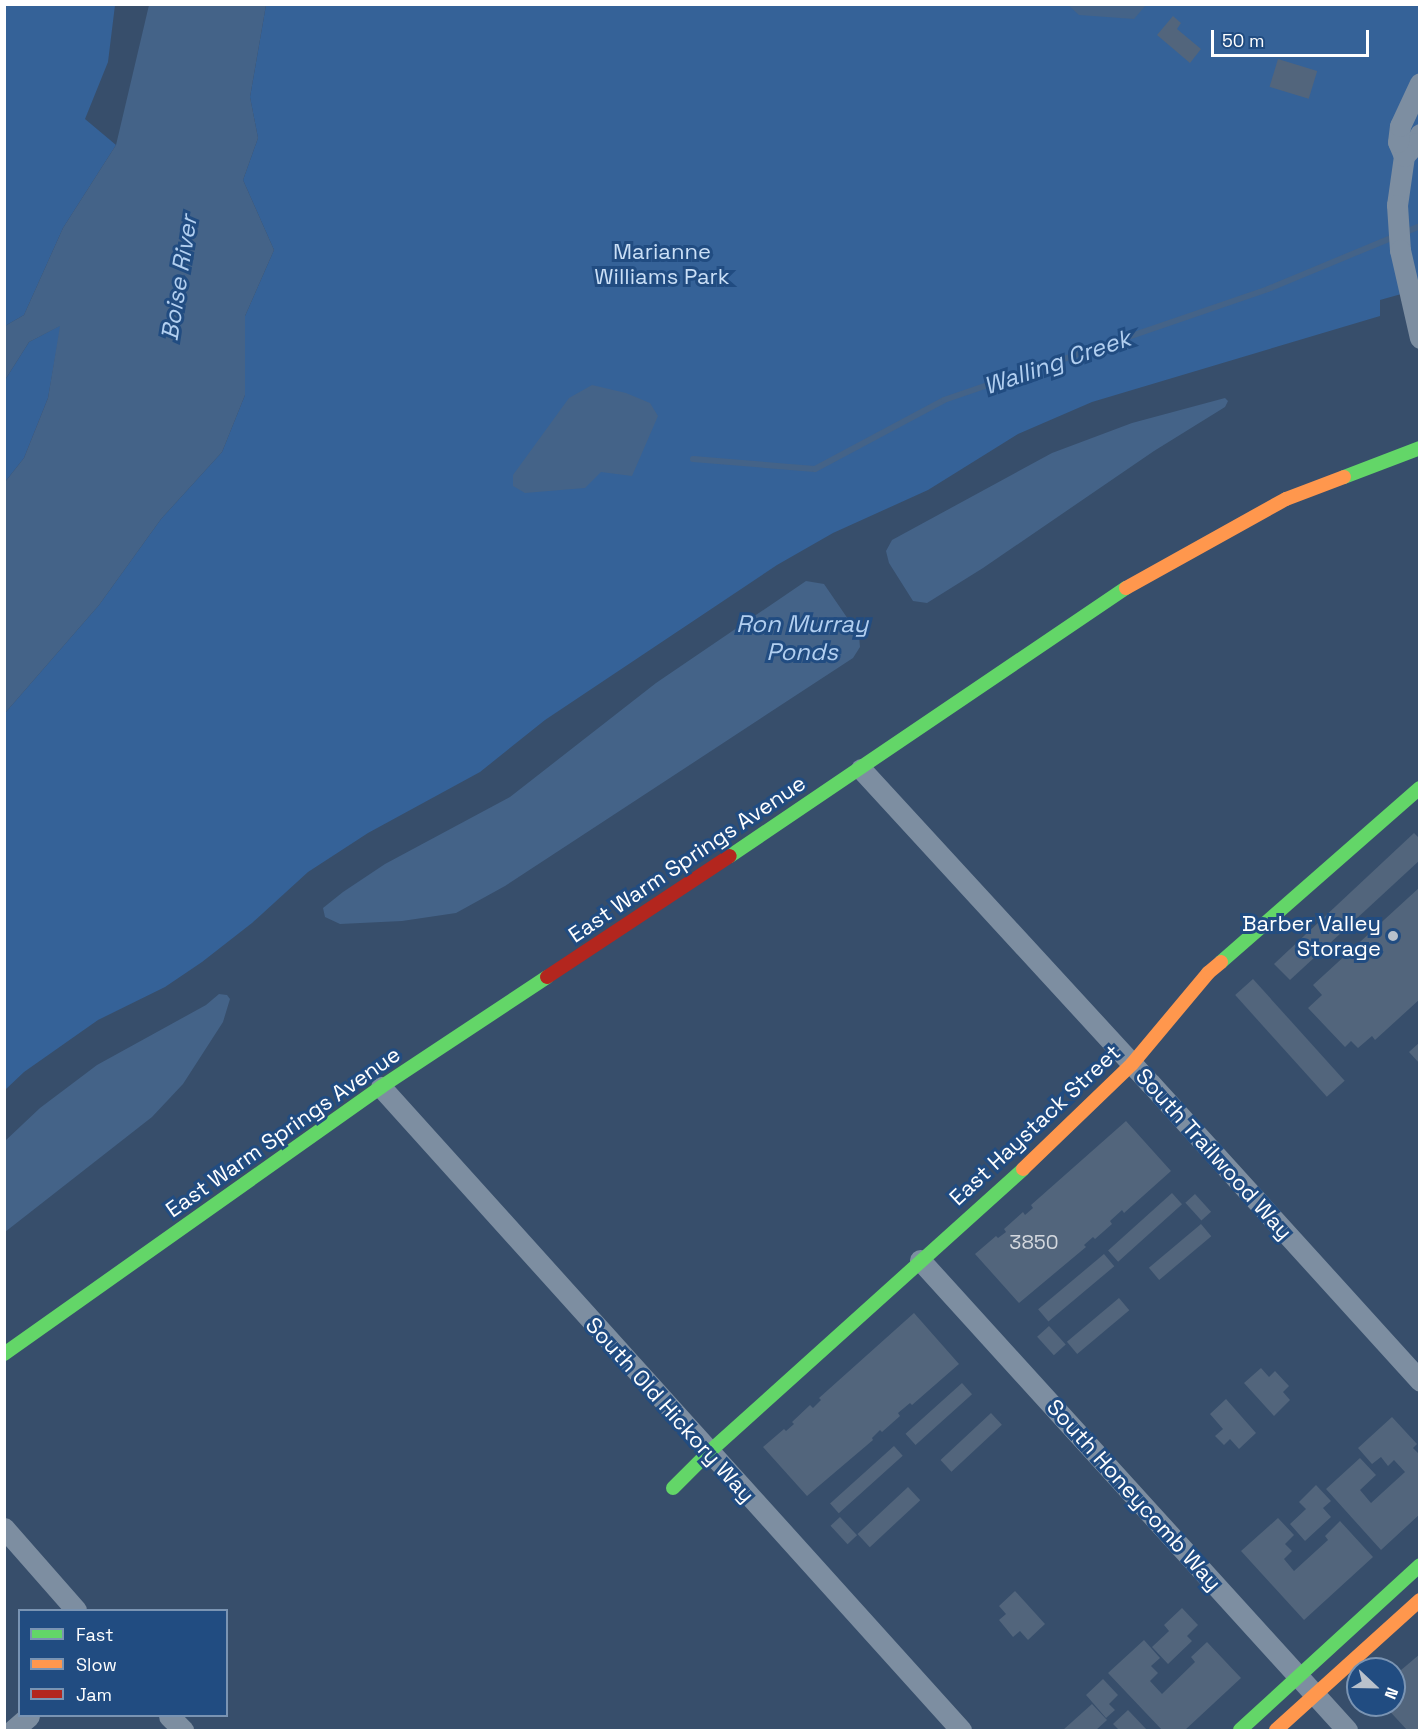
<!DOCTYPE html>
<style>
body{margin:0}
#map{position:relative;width:1424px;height:1735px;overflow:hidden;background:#374e6b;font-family:"Space Grotesk",sans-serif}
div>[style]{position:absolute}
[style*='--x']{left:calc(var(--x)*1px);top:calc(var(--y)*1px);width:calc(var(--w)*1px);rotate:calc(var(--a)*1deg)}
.green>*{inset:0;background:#356298}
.water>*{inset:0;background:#446388}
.stream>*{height:6px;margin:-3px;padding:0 3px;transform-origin:3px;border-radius:3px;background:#446388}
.building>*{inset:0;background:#52657c;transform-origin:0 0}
.street>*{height:21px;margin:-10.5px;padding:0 10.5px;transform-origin:10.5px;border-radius:10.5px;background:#7d8ea1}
.fast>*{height:14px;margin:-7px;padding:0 7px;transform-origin:7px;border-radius:7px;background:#63d668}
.slow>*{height:14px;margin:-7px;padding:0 7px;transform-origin:7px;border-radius:7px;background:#ff974d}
.jam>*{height:14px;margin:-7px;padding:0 7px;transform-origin:7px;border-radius:7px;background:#b3261e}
.dots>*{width:16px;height:16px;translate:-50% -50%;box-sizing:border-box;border:3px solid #214c81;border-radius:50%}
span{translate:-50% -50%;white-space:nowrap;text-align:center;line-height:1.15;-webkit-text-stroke:6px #214c81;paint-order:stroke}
.number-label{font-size:20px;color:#d4d8de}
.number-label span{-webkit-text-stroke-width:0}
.park-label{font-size:22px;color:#cadff6}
.street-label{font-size:22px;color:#fff}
.poi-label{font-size:22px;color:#fff}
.right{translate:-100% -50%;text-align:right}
.water-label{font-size:24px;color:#b2cff0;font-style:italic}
.frame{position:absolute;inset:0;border:6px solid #fff;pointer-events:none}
.legend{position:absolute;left:18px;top:1609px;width:210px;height:108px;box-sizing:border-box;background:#214c81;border:2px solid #7a94b3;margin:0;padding:8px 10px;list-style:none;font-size:18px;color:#fff}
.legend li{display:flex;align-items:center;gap:12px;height:30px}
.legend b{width:30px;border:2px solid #7a94b3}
.north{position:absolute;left:1346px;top:1657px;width:60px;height:60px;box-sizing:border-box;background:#214c81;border:2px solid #7a94b3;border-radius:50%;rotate:112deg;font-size:16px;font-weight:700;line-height:24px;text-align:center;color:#fff}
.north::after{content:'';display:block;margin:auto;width:21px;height:27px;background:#b9c1cb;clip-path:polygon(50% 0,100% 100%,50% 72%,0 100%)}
.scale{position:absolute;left:1211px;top:30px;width:158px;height:27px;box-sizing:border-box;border:3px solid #fff;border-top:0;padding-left:8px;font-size:18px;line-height:21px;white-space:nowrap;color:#fff;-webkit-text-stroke:4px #214c81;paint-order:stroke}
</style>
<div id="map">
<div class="green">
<div style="clip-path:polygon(4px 5px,115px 5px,108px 62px,85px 119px,116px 145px,63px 228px,24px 315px,5px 326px)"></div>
<div style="clip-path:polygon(266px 5px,1419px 5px,1419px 289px,1380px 300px,1380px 316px,1092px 402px,1018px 434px,928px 490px,833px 533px,777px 565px,545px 720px,480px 772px,368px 833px,308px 872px,252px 923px,202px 962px,165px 987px,98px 1020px,24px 1072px,5px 1090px,5px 713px,99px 605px,161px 519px,222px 452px,245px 395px,245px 316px,274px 250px,243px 180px,258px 138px,250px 97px)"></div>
<div style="clip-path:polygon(61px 325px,48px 398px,24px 458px,5px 482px,5px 380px,29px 342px)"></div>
</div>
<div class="water">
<div style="clip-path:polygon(149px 5px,266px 5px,250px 97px,258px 138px,243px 180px,274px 250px,245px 316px,245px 395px,222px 452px,161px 519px,99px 605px,5px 713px,5px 482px,24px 458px,48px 398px,60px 326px,29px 342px,5px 380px,5px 326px,24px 315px,63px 228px,116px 145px)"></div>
<div style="clip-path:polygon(1068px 5px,1146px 5px,1134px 19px,1079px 15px)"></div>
<div style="clip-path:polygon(592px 385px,626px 393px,650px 403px,658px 416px,632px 476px,601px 472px,585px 488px,525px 493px,513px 486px,513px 475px,569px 398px)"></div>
<div style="clip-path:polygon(1225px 398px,1228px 401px,1225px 407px,1154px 451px,983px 568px,927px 603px,913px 601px,889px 563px,886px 551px,892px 540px,1052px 453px,1132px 423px)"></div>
<div style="clip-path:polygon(806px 581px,824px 584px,859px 635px,860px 647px,853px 658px,505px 886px,456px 913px,402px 921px,340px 924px,325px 917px,323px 908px,343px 892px,385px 864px,510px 797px,656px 683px)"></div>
<div style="clip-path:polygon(219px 994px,227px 995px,230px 999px,223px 1022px,183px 1084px,152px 1117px,5px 1232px,5px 1141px,40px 1108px,97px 1065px,206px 1005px)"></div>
</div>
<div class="stream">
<div style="--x:693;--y:459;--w:122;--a:4.7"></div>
<div style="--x:815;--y:469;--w:146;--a:-28.1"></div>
<div style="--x:944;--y:400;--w:342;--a:-18.9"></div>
<div style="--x:1268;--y:289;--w:165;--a:-22.5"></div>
</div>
<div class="building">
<div style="clip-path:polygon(1173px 16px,1181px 23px,1177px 29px,1201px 49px,1190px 63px,1157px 35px)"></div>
<div style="left:1278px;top:59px;width:41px;height:29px;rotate:17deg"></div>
<div style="clip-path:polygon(1414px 833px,1420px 839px,1420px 860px,1290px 980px,1274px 964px)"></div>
<div style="clip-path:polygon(1420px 887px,1420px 999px,1375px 1040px,1372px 1036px,1358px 1048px,1351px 1041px,1345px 1047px,1308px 1008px,1322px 995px,1313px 985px)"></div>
<div style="left:1253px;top:979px;width:137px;height:24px;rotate:48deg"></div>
<div style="clip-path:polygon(1420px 1042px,1420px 1064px,1409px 1052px)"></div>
<div style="clip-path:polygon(1126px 1121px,1171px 1171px,1124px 1213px,1122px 1210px,1110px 1221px,1112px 1224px,1095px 1239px,1093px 1237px,1084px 1245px,1086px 1247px,1019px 1303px,975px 1254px,996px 1236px,998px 1238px,1006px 1232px,1004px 1229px,1023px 1212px,1025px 1215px,1033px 1208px,1031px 1205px)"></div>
<div style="left:1172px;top:1193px;width:15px;height:86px;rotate:48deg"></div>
<div style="left:1195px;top:1194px;width:24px;height:13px;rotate:48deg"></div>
<div style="left:1201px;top:1224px;width:16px;height:68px;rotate:50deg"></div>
<div style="left:1104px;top:1254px;width:16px;height:86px;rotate:50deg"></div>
<div style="left:1119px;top:1298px;width:16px;height:68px;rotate:50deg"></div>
<div style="clip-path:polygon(914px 1313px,959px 1364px,912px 1405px,910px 1403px,898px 1413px,900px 1416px,882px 1432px,880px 1430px,872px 1438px,873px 1440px,807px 1496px,763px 1447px,784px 1429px,786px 1431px,794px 1424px,792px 1422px,810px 1405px,813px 1408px,821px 1400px,819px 1398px)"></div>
<div style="left:1049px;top:1326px;width:25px;height:16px;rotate:48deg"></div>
<div style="clip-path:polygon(1261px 1368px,1269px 1377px,1275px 1371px,1289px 1386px,1283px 1392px,1290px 1400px,1274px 1416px,1244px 1383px)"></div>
<div style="left:962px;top:1383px;width:15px;height:76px;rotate:48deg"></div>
<div style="clip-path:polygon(1226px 1399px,1256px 1433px,1239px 1449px,1230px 1439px,1224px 1445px,1215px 1436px,1223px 1429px,1210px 1414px)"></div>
<div style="left:991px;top:1413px;width:16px;height:69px;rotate:47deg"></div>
<div style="clip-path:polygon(1392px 1417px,1417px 1444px,1413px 1448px,1420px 1455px,1420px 1514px,1381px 1550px,1326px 1489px,1360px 1458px,1376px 1475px,1360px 1490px,1371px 1503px,1405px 1472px,1394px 1460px,1388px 1466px,1381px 1457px,1372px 1464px,1358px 1448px)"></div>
<div style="left:894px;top:1446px;width:13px;height:86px;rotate:48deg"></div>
<div style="clip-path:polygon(1316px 1485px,1331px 1501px,1323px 1508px,1331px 1517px,1305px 1541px,1290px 1524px,1306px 1509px,1299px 1502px)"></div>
<div style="left:908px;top:1487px;width:18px;height:69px;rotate:47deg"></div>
<div style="left:840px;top:1517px;width:25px;height:13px;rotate:47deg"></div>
<div style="clip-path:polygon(1278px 1518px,1294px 1535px,1285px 1544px,1292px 1551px,1284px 1559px,1294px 1571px,1328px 1540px,1325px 1536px,1340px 1521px,1373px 1557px,1304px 1620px,1241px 1551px)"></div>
<div style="clip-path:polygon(1015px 1591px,1045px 1624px,1028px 1640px,1020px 1631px,1013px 1637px,999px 1620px,1006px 1614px,999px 1606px)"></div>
<div style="clip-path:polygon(1182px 1608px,1198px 1625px,1187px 1636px,1192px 1641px,1168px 1664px,1152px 1647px,1169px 1631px,1164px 1625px)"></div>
<div style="clip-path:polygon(1144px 1640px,1160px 1658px,1151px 1666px,1158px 1673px,1150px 1681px,1162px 1694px,1195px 1662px,1191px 1657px,1207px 1642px,1241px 1678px,1185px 1730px,1162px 1730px,1108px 1673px)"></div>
<div style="clip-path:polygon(1420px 1654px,1420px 1730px,1407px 1730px,1384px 1705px,1394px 1705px,1394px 1676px)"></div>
<div style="clip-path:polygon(1103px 1679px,1118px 1695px,1109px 1704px,1115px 1710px,1106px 1718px,1086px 1695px)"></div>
<div style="clip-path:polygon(1092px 1704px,1107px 1720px,1096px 1730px,1063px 1730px)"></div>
<div style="clip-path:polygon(1128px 1710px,1147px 1730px,1119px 1730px,1113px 1724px)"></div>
</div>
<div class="street">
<div style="--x:1420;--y:134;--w:10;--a:114"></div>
<div style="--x:1416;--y:143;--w:18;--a:133"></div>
<div style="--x:1404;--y:156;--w:49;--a:98.1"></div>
<div style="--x:1397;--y:205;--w:45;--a:86.2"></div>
<div style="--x:1400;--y:250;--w:90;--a:77.2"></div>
<div style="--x:1404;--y:156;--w:15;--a:-113"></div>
<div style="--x:1398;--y:142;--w:16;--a:-83"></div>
<div style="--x:1400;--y:126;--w:47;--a:-65.1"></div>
<div style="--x:861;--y:769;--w:427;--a:47.4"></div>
<div style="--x:1150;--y:1083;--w:402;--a:47.8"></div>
<div style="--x:381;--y:1087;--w:866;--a:47.95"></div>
<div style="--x:920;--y:1260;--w:635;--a:47.74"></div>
<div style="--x:4;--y:1528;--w:109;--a:48.7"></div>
<div style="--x:169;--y:1716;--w:20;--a:45"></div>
<div style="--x:13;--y:1730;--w:21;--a:-41"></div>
</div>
<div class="fast">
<div style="--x:1344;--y:477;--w:81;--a:-20.9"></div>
<div style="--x:730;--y:856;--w:478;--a:-34.1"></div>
<div style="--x:1221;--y:962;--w:264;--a:-41.2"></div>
<div style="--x:4;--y:1354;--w:462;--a:-35.3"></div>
<div style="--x:381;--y:1087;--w:199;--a:-33.5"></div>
<div style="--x:673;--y:1488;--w:49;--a:-45"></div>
<div style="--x:708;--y:1453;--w:424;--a:-42"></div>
<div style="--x:1240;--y:1730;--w:244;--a:-42.5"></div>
</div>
<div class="slow">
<div style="--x:1126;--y:588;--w:183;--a:-29.1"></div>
<div style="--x:1286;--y:499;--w:62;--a:-20.8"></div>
<div style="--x:1023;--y:1169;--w:151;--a:-43.9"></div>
<div style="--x:1132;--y:1064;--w:119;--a:-50.1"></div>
<div style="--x:1208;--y:973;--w:17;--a:-40"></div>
<div style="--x:1276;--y:1730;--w:194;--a:-42.1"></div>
</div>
<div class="jam">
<div style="--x:547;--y:977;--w:219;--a:-33.5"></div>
</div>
<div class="dots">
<div style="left:1393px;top:936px;background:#b9c1cb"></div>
</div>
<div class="number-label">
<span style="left:1034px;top:1242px">3850</span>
</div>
<div class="park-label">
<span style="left:662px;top:264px">Marianne<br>Williams Park</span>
</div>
<div class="street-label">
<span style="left:687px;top:859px;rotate:-34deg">East Warm Springs Avenue</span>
<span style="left:1035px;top:1125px;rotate:-43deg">East Haystack Street</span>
<span style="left:283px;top:1132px;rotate:-35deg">East Warm Springs Avenue</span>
<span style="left:1214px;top:1154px;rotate:48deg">South Trailwood Way</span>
<span style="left:670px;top:1410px;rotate:48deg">South Old Hickory Way</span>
<span style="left:1134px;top:1495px;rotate:48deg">South Honeycomb Way</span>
</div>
<div class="poi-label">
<span class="right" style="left:1381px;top:936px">Barber Valley<br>Storage</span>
</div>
<div class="water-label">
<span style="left:179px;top:278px;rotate:-81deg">Boise River</span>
<span style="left:1057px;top:362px;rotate:-19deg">Walling Creek</span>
<span style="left:802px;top:638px">Ron Murray<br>Ponds</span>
</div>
<div class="frame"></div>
<ul class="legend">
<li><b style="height:8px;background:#63d668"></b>Fast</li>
<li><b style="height:8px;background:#ff974d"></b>Slow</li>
<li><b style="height:8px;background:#b3261e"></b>Jam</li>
</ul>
<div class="north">N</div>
<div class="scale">50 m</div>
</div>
